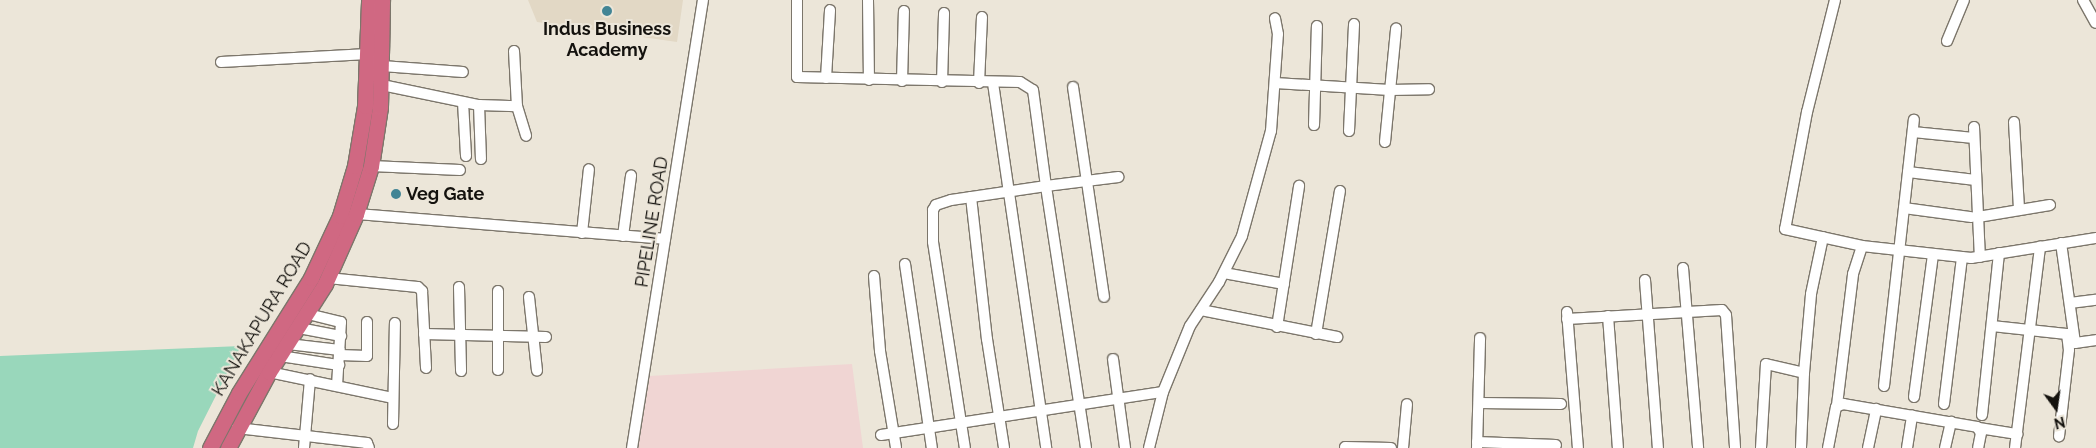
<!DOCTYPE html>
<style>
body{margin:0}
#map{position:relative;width:2096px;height:448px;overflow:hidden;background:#ece6d9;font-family:Raleway,sans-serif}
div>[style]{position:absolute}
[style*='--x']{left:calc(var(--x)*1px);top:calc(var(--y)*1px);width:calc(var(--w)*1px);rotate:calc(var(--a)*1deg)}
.industrial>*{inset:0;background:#f0d5d3}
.built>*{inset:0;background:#e2d8c5}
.green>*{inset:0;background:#99d7bb}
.roads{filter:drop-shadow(1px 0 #7c766b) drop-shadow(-1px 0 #7c766b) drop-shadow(0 1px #7c766b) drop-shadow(0 -1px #7c766b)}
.minor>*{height:10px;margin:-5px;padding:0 5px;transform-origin:5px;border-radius:5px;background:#fff}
.highway>*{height:15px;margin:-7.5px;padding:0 7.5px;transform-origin:7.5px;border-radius:7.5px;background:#d06882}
.dots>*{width:14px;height:14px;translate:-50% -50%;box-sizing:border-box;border:2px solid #ece6d9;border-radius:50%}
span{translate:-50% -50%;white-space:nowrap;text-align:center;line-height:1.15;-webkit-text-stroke:4px #ece6d9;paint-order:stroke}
.poi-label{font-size:18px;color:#14120e;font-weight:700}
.left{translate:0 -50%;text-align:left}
.street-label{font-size:18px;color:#14120e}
.north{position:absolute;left:2031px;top:383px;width:50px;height:50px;-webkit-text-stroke:4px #ece6d9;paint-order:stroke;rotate:166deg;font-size:14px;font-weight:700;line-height:20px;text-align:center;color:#14120e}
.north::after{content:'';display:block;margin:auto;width:18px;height:22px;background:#14120e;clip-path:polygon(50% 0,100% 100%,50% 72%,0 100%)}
</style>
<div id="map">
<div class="industrial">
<div style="clip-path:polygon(852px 364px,863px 448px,638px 448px,650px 376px)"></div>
</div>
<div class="built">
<div style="clip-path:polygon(528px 0,683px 0,677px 42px,537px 22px)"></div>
</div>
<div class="green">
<div style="clip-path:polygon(241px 346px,198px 431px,193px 448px,0 448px,0 356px)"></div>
</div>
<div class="roads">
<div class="minor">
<div style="--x:797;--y:0;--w:77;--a:90"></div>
<div style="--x:797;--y:77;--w:223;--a:1.3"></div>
<div style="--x:1020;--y:82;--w:15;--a:32"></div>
<div style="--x:1033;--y:90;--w:97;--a:82.3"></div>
<div style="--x:1046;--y:186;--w:96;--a:171.6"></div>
<div style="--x:951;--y:200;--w:16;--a:162"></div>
<div style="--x:936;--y:205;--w:6;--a:121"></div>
<div style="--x:933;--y:210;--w:32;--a:90"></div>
<div style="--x:933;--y:242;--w:208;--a:81.2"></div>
<div style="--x:868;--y:0;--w:80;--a:89.3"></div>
<div style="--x:1835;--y:0;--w:115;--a:104"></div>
<div style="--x:1807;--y:112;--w:119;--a:100.6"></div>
<div style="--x:1785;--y:229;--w:79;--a:12.4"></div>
<div style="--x:1862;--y:246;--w:110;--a:6.3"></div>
<div style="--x:1971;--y:258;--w:127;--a:-9.1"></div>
<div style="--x:2083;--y:0;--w:26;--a:61"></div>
<div style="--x:1947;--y:41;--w:44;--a:-67.5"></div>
<div style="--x:514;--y:51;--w:55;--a:86.9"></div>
<div style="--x:517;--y:106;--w:31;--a:73"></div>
<div style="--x:221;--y:62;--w:147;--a:-3.1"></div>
<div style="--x:382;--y:66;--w:81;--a:4.2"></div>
<div style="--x:826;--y:78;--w:68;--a:-86.6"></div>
<div style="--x:902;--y:81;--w:70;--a:-88.4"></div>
<div style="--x:942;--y:82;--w:69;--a:-88.3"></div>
<div style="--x:979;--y:83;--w:66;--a:-87.4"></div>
<div style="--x:993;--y:83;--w:369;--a:81.7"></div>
<div style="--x:1275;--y:83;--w:115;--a:3.5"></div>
<div style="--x:1390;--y:90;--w:39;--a:-1"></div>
<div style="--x:382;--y:85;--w:99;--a:11.7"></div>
<div style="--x:479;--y:105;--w:38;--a:2"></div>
<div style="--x:1073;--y:87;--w:212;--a:81.6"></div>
<div style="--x:463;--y:102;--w:54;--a:86.8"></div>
<div style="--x:479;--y:105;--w:54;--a:87.9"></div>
<div style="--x:2014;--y:122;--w:88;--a:86.7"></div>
<div style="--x:1314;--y:125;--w:99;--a:-88.3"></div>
<div style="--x:1974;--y:127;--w:130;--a:87.4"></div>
<div style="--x:1349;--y:131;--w:107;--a:-87.3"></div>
<div style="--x:1913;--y:132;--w:61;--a:5.6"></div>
<div style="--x:1385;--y:142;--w:114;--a:-84.4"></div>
<div style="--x:371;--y:166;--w:89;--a:2.6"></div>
<div style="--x:1908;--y:172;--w:68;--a:6.7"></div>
<div style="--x:971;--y:197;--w:143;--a:83.6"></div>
<div style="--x:987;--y:339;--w:110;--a:81.1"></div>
<div style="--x:1904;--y:208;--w:68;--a:7.7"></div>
<div style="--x:356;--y:214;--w:310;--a:4.6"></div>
<div style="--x:1978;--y:217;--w:73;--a:-9.5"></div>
<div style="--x:582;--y:233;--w:64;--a:-83.8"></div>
<div style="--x:623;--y:236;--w:61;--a:-82.4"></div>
<div style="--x:2061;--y:243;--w:101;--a:82"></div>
<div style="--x:2075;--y:343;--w:21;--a:-8"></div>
<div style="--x:905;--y:264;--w:186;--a:81.7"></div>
<div style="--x:1683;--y:268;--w:181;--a:85.2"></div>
<div style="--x:1224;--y:273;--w:61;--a:10.4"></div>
<div style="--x:874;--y:276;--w:75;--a:85.4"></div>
<div style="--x:880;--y:351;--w:98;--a:80.6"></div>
<div style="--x:328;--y:278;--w:90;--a:5.7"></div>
<div style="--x:418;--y:287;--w:6;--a:45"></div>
<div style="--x:422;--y:291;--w:77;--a:87"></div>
<div style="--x:1645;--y:280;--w:169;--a:85.6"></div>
<div style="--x:459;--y:287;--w:84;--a:88.6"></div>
<div style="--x:498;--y:291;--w:79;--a:90"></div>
<div style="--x:529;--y:297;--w:74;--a:83.8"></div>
<div style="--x:2070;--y:303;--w:26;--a:-7"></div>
<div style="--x:1201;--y:310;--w:139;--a:11.2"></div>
<div style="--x:1567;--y:312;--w:136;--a:85.4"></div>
<div style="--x:308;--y:314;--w:34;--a:14"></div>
<div style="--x:341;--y:322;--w:64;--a:93.6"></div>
<div style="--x:1608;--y:316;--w:132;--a:85.7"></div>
<div style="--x:1567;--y:319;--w:155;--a:-3.3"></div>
<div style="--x:1722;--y:310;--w:6;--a:51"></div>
<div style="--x:1726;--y:315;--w:133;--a:86.1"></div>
<div style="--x:1992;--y:326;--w:75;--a:6.1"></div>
<div style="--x:2067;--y:334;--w:16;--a:83"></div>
<div style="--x:2069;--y:350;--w:87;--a:96.6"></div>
<div style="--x:1277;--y:327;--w:143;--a:-81.1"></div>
<div style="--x:299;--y:328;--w:43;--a:10.8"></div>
<div style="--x:424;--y:334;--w:122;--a:1.4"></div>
<div style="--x:1316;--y:334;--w:145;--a:-80.5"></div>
<div style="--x:288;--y:344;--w:52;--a:6.6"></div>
<div style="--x:340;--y:355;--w:27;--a:2"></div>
<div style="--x:367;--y:356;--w:34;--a:-90"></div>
<div style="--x:280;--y:356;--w:60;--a:8.7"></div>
<div style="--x:1113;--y:359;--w:90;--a:82.3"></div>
<div style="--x:269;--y:372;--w:126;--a:11.9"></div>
<div style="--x:1804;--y:373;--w:79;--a:-84.9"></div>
<div style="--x:1811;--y:294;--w:58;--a:-78.1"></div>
<div style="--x:1884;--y:386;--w:268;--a:-83.6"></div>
<div style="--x:1914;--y:397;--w:144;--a:-82.4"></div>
<div style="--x:1480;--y:403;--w:81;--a:0.7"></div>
<div style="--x:1944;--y:404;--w:148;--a:-83"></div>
<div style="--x:1837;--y:405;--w:132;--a:-83"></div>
<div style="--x:1853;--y:274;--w:29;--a:-72"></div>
<div style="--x:1982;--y:415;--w:163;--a:-84"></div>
<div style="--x:393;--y:424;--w:101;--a:-88.9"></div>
<div style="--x:237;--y:428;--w:131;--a:6.6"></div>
<div style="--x:367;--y:443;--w:5;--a:68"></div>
<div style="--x:1979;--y:428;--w:39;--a:9"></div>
<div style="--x:881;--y:435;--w:285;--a:-8.7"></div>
<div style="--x:1477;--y:442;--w:79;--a:2.2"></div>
<div style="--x:1345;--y:447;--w:46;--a:1.2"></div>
<div style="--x:304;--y:448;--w:69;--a:-85"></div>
<div style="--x:632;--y:448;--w:454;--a:-81"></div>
<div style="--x:1086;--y:448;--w:265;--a:-98.7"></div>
<div style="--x:1046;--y:186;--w:73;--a:-7.1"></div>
<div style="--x:1149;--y:448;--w:58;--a:-76"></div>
<div style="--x:1163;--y:392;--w:71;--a:-67.8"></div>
<div style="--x:1190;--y:326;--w:53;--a:-56.6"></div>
<div style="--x:1219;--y:282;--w:51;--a:-63.4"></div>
<div style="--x:1242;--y:236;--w:109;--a:-74.6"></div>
<div style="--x:1271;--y:131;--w:97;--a:-85.9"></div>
<div style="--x:1278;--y:34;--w:16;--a:-101"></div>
<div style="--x:1403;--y:448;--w:44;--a:-84.8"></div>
<div style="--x:1477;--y:448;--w:110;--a:-88.4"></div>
<div style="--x:1761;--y:448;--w:84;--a:-86.6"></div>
<div style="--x:1766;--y:364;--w:39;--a:13"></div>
<div style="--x:1804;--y:373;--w:75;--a:92.3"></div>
<div style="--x:1828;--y:448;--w:42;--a:-79"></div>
<div style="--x:1836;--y:407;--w:8;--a:-23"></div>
<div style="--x:1843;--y:404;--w:136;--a:9.7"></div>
<div style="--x:1977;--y:427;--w:7;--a:56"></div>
<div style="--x:1981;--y:433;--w:15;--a:101"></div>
<div style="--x:1868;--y:448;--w:40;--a:-78"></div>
<div style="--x:1907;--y:448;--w:33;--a:-81"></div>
<div style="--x:1945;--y:448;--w:27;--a:-77"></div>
<div style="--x:2015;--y:448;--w:203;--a:-82.9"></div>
</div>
<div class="highway">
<div style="--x:210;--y:448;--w:62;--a:-62.2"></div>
<div style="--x:239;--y:393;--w:136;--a:-57.9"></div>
<div style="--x:311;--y:278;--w:68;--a:-64.9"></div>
<div style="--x:340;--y:216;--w:52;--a:-73.3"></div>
<div style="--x:355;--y:166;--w:61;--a:-80.5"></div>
<div style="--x:365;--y:106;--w:106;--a:-87.8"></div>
<div style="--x:228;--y:448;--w:86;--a:-61.7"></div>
<div style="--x:269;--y:372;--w:104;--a:-57.5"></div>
<div style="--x:325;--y:284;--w:77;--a:-66.1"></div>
<div style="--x:356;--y:214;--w:50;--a:-72.6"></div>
<div style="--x:371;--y:166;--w:60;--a:-81.3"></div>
<div style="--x:380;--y:107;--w:107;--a:-88.9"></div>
</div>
</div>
<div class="dots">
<div style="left:607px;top:11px;background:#428595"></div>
<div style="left:396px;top:194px;background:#428595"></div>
</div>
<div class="poi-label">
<span style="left:607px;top:40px">Indus Business<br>Academy</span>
<span class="left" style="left:406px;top:194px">Veg Gate</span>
</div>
<div class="street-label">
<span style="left:652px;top:222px;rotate:-81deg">PIPELINE ROAD</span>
<span style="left:262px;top:319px;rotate:-59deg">KANAKAPURA ROAD</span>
</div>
<div class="north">N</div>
</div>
